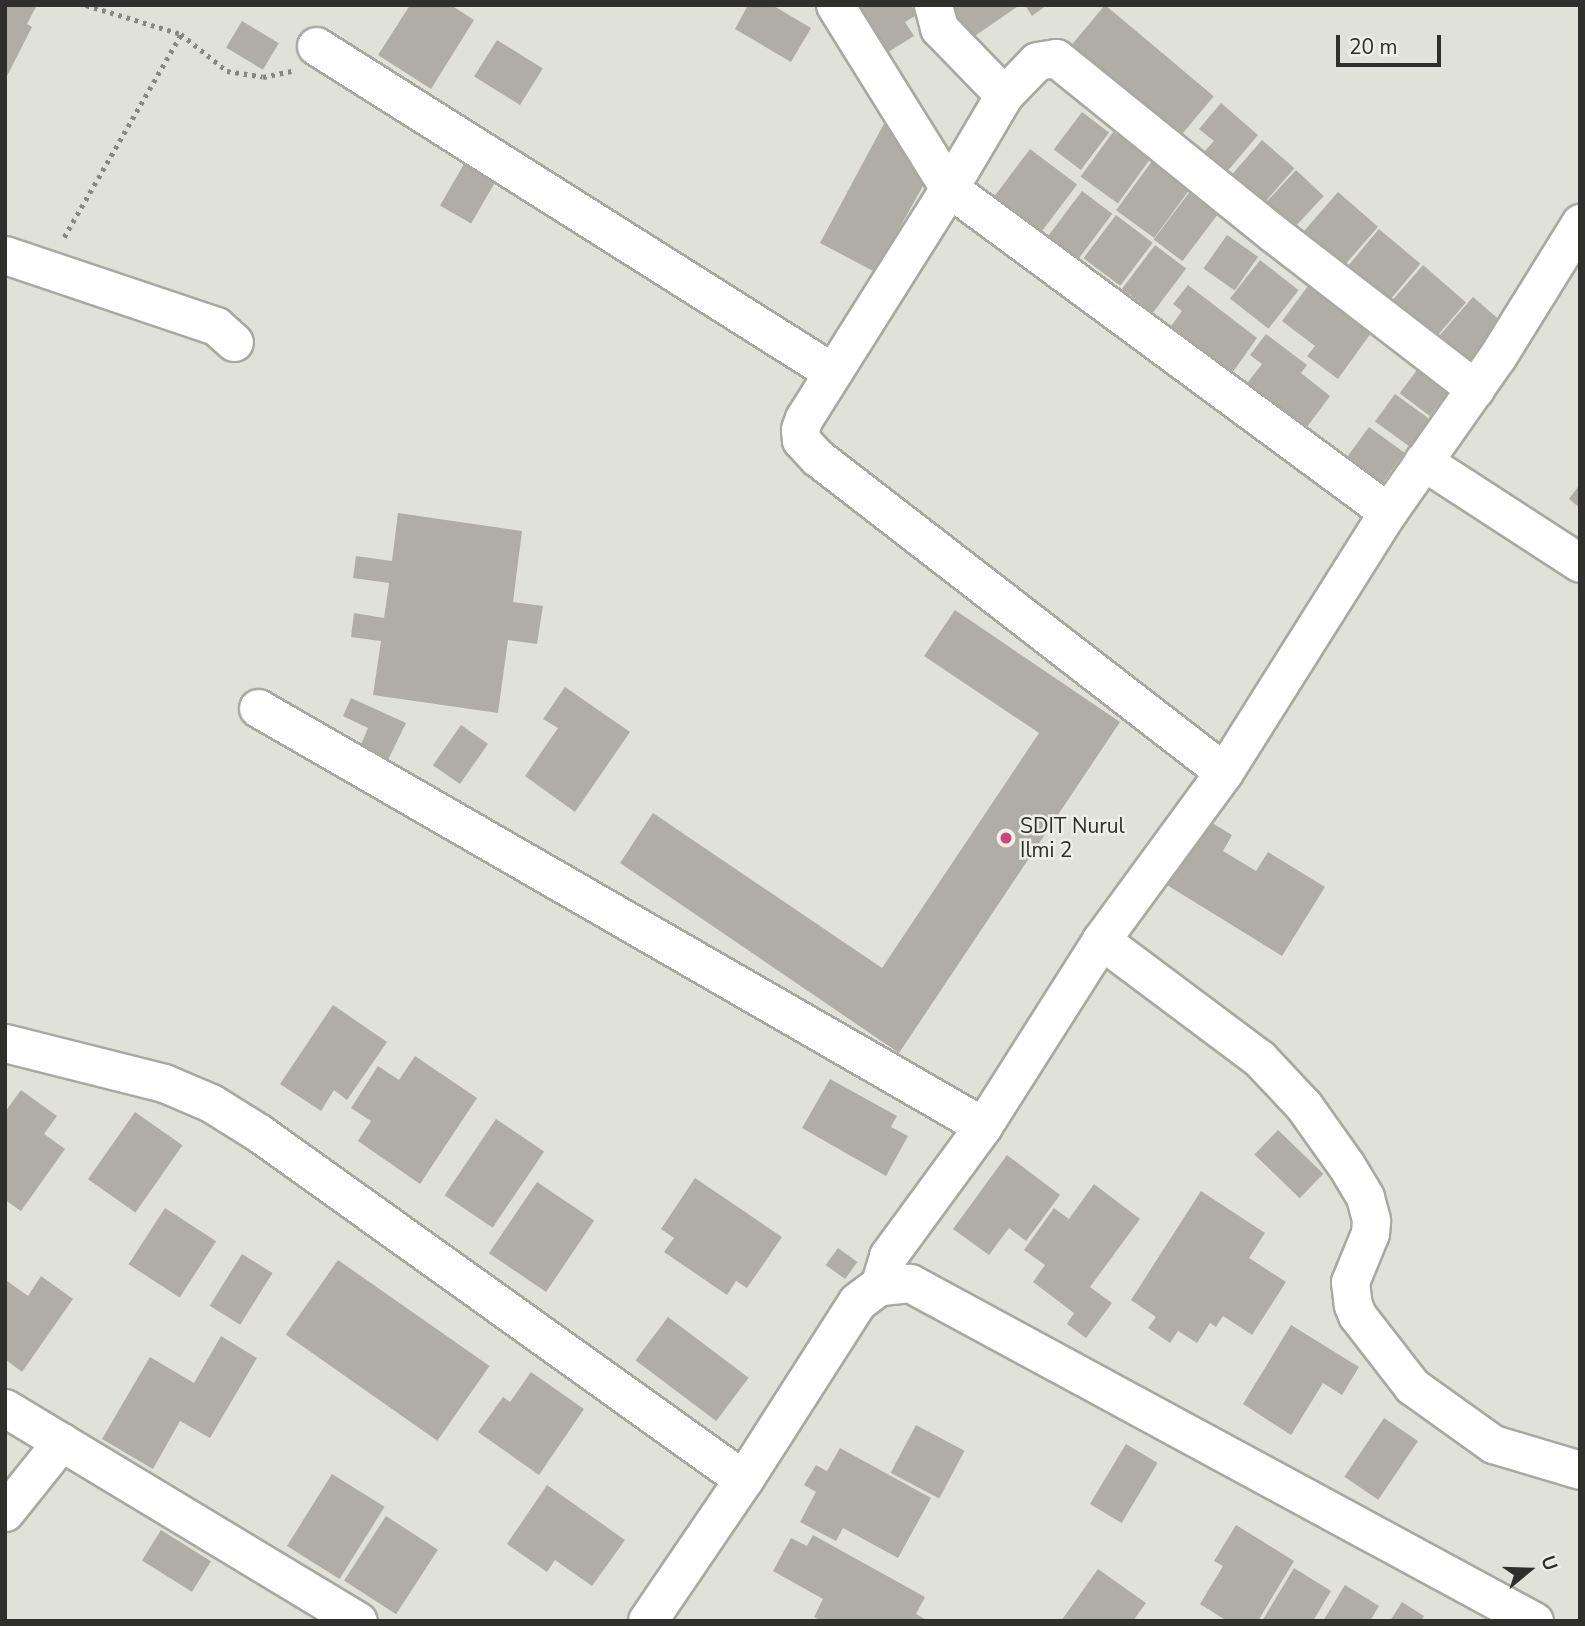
<!DOCTYPE html>
<style>
body{margin:0}
#map{position:relative;width:1585px;height:1626px;overflow:hidden;background:#e0e2da;font-family:"Nunito Sans",sans-serif}
div>[style]{position:absolute}
[style*='--x']{left:calc(var(--x)*1px);top:calc(var(--y)*1px);width:calc(var(--w)*1px);rotate:calc(var(--a)*1deg)}
.building>*{inset:0;background:#afada6;transform-origin:0 0}
.path>*{height:4.5px;margin-top:-2.25px;transform-origin:0;background:repeating-linear-gradient(90deg,#878883 0 3.5px,transparent 0 8.5px)}
.roads{filter:drop-shadow(2px 0 #a8aaa2) drop-shadow(-2px 0 #a8aaa2) drop-shadow(0 2px #a8aaa2) drop-shadow(0 -2px #a8aaa2)}
.minor>*{height:37px;margin:-18.5px;padding:0 18.5px;transform-origin:18.5px;border-radius:18.5px;background:#fff}
.tertiary>*{height:38px;margin:-19px;padding:0 19px;transform-origin:19px;border-radius:19px;background:#fff}
.dots>*{width:19px;height:19px;translate:-50% -50%;box-sizing:border-box;border:4px solid #eeefe7;border-radius:50%}
span{translate:-50% -50%;white-space:nowrap;text-align:center;line-height:1.15;-webkit-text-stroke:5px #eeefe7;paint-order:stroke}
.poi-label{font-size:21px;color:#2f2f2c}
.left{translate:0 -50%;text-align:left}
.frame{position:absolute;inset:0;border:7px solid #2f2f2c;pointer-events:none}
.north{position:absolute;left:1494px;top:1535px;width:70px;height:70px;-webkit-text-stroke:5px #eeefe7;paint-order:stroke;rotate:71deg;font-size:19px;font-weight:700;line-height:28px;text-align:center;color:#2f2f2c}
.north::after{content:'';display:block;margin:auto;width:24px;height:32px;background:#2f2f2c;clip-path:polygon(50% 0,100% 100%,50% 72%,0 100%)}
.scale{position:absolute;left:1336px;top:35px;width:105px;height:32px;box-sizing:border-box;border:4px solid #2f2f2c;border-top:0;padding-left:9px;font-size:21px;line-height:24px;white-space:nowrap;color:#2f2f2c;-webkit-text-stroke:5px #eeefe7;paint-order:stroke}
</style>
<div id="map">
<div class="building">
<div style="clip-path:polygon(7px 5px,37px 5px,27px 24px,32px 27px,5px 80px)"></div>
<div style="clip-path:polygon(410px 5px,451px 5px,474px 20px,431px 89px,378px 55px)"></div>
<div style="clip-path:polygon(748px 5px,772px 5px,811px 28px,791px 62px,735px 29px)"></div>
<div style="clip-path:polygon(861px 5px,911px 5px,917px 15px,905px 22px,914px 36px,885px 54px,856px 8px)"></div>
<div style="clip-path:polygon(941px 5px,1020px 5px,966px 42px)"></div>
<div style="clip-path:polygon(1025px 5px,1047px 5px,1032px 16px)"></div>
<div style="left:1105px;top:5px;width:142px;height:58px;rotate:40deg"></div>
<div style="left:242px;top:21px;width:43px;height:31px;rotate:31deg"></div>
<div style="left:497px;top:40px;width:54px;height:43px;rotate:32deg"></div>
<div style="clip-path:polygon(1221px 103px,1258px 135px,1225px 174px,1202px 154px,1214px 141px,1199px 129px)"></div>
<div style="left:1082px;top:112px;width:34px;height:47px;rotate:37deg"></div>
<div style="clip-path:polygon(887px 118px,924px 184px,875px 272px,820px 243px)"></div>
<div style="left:1113px;top:132px;width:46px;height:55px;rotate:36deg"></div>
<div style="left:1262px;top:140px;width:43px;height:53px;rotate:41deg"></div>
<div style="left:1030px;top:149px;width:59px;height:62px;rotate:37deg"></div>
<div style="left:1152px;top:161px;width:47px;height:61px;rotate:36deg"></div>
<div style="left:464px;top:164px;width:36px;height:48px;rotate:30deg"></div>
<div style="left:1296px;top:170px;width:38px;height:52px;rotate:43deg"></div>
<div style="left:1191px;top:190px;width:36px;height:62px;rotate:37deg"></div>
<div style="left:1082px;top:191px;width:38px;height:56px;rotate:37deg"></div>
<div style="left:1338px;top:192px;width:53px;height:62px;rotate:41deg"></div>
<div style="left:1116px;top:215px;width:46px;height:54px;rotate:37deg"></div>
<div style="left:1379px;top:229px;width:54px;height:60px;rotate:40deg"></div>
<div style="left:1227px;top:235px;width:38px;height:41px;rotate:35deg"></div>
<div style="left:1155px;top:245px;width:39px;height:55px;rotate:37deg"></div>
<div style="left:1260px;top:260px;width:49px;height:49px;rotate:38deg"></div>
<div style="left:1423px;top:265px;width:57px;height:58px;rotate:41deg"></div>
<div style="clip-path:polygon(1188px 285px,1257px 338px,1230px 376px,1169px 329px,1182px 311px,1173px 304px)"></div>
<div style="clip-path:polygon(1308px 286px,1371px 333px,1338px 379px,1307px 356px,1315px 346px,1282px 321px)"></div>
<div style="left:1473px;top:297px;width:44px;height:64px;rotate:41deg"></div>
<div style="clip-path:polygon(1266px 334px,1307px 365px,1301px 373px,1330px 396px,1304px 431px,1245px 386px,1262px 364px,1250px 355px)"></div>
<div style="left:1420px;top:366px;width:38px;height:34px;rotate:37deg"></div>
<div style="left:1395px;top:394px;width:43px;height:34px;rotate:36deg"></div>
<div style="left:1369px;top:427px;width:44px;height:42px;rotate:36deg"></div>
<div style="clip-path:polygon(1580px 484px,1580px 508px,1569px 499px)"></div>
<div style="clip-path:polygon(398px 513px,522px 531px,513px 602px,543px 606px,537px 644px,508px 640px,498px 713px,373px 695px,381px 641px,351px 637px,354px 613px,384px 618px,389px 583px,353px 578px,356px 556px,392px 561px)"></div>
<div style="clip-path:polygon(955px 610px,1120px 722px,899px 1053px,620px 863px,653px 813px,882px 968px,1039px 733px,924px 656px)"></div>
<div style="clip-path:polygon(565px 687px,630px 732px,575px 812px,525px 776px,558px 728px,543px 719px)"></div>
<div style="clip-path:polygon(351px 698px,406px 723px,388px 760px,360px 747px,368px 728px,343px 716px)"></div>
<div style="left:461px;top:725px;width:33px;height:49px;rotate:35deg"></div>
<div style="clip-path:polygon(1207px 820px,1232px 835px,1223px 851px,1256px 871px,1268px 852px,1325px 887px,1282px 956px,1167px 885px)"></div>
<div style="clip-path:polygon(333px 1005px,387px 1042px,347px 1100px,334px 1090px,321px 1111px,280px 1084px)"></div>
<div style="clip-path:polygon(415px 1056px,477px 1098px,420px 1184px,358px 1141px,371px 1121px,351px 1108px,378px 1066px,399px 1080px)"></div>
<div style="clip-path:polygon(830px 1079px,897px 1116px,891px 1127px,908px 1136px,886px 1176px,802px 1128px)"></div>
<div style="clip-path:polygon(21px 1090px,57px 1116px,44px 1134px,65px 1149px,21px 1211px,5px 1200px,5px 1112px)"></div>
<div style="left:135px;top:1112px;width:58px;height:82px;rotate:35deg"></div>
<div style="left:496px;top:1119px;width:58px;height:92px;rotate:34deg"></div>
<div style="left:1278px;top:1130px;width:63px;height:34px;rotate:44deg"></div>
<div style="clip-path:polygon(1007px 1155px,1060px 1195px,1026px 1241px,1009px 1228px,989px 1255px,953px 1229px)"></div>
<div style="clip-path:polygon(695px 1178px,782px 1237px,747px 1288px,736px 1281px,727px 1295px,664px 1252px,674px 1238px,661px 1229px)"></div>
<div style="left:537px;top:1182px;width:69px;height:86px;rotate:34deg"></div>
<div style="clip-path:polygon(1094px 1184px,1140px 1219px,1090px 1287px,1112px 1303px,1086px 1338px,1067px 1324px,1074px 1313px,1033px 1282px,1045px 1265px,1024px 1250px,1054px 1208px,1069px 1219px)"></div>
<div style="clip-path:polygon(1201px 1191px,1265px 1233px,1249px 1258px,1286px 1282px,1252px 1335px,1223px 1316px,1216px 1327px,1210px 1323px,1197px 1343px,1178px 1331px,1170px 1343px,1148px 1328px,1156px 1317px,1131px 1300px)"></div>
<div style="left:165px;top:1208px;width:61px;height:67px;rotate:33deg"></div>
<div style="left:838px;top:1248px;width:24px;height:21px;rotate:36deg"></div>
<div style="left:242px;top:1254px;width:36px;height:61px;rotate:32deg"></div>
<div style="left:338px;top:1260px;width:185px;height:91px;rotate:35deg"></div>
<div style="clip-path:polygon(41px 1276px,73px 1299px,22px 1372px,5px 1359px,5px 1284px,7px 1281px,28px 1296px)"></div>
<div style="left:668px;top:1317px;width:101px;height:54px;rotate:37deg"></div>
<div style="clip-path:polygon(1291px 1325px,1359px 1367px,1342px 1395px,1323px 1383px,1291px 1435px,1243px 1404px)"></div>
<div style="clip-path:polygon(221px 1336px,257px 1358px,210px 1438px,180px 1421px,153px 1469px,102px 1439px,150px 1357px,194px 1383px)"></div>
<div style="clip-path:polygon(531px 1372px,584px 1409px,539px 1475px,478px 1432px,503px 1397px,510px 1402px)"></div>
<div style="left:1384px;top:1418px;width:41px;height:71px;rotate:34deg"></div>
<div style="left:916px;top:1425px;width:55px;height:54px;rotate:28deg"></div>
<div style="left:1126px;top:1444px;width:37px;height:70px;rotate:31deg"></div>
<div style="clip-path:polygon(840px 1448px,931px 1498px,898px 1558px,843px 1528px,836px 1541px,800px 1522px,816px 1492px,804px 1485px,816px 1465px,827px 1471px)"></div>
<div style="left:332px;top:1474px;width:62px;height:85px;rotate:32deg"></div>
<div style="clip-path:polygon(547px 1485px,625px 1540px,592px 1586px,555px 1560px,547px 1572px,507px 1544px)"></div>
<div style="left:386px;top:1516px;width:62px;height:77px;rotate:33deg"></div>
<div style="clip-path:polygon(1236px 1525px,1294px 1561px,1258px 1621px,1227px 1621px,1200px 1604px,1223px 1566px,1214px 1561px)"></div>
<div style="left:161px;top:1530px;width:59px;height:36px;rotate:32deg"></div>
<div style="clip-path:polygon(813px 1535px,925px 1597px,916px 1614px,928px 1621px,821px 1621px,814px 1617px,823px 1599px,773px 1571px,791px 1538px,807px 1546px)"></div>
<div style="clip-path:polygon(1294px 1568px,1331px 1591px,1313px 1621px,1262px 1621px)"></div>
<div style="clip-path:polygon(1098px 1569px,1146px 1603px,1133px 1621px,1061px 1621px)"></div>
<div style="clip-path:polygon(1345px 1585px,1379px 1606px,1370px 1621px,1323px 1621px)"></div>
<div style="clip-path:polygon(1402px 1602px,1424px 1616px,1421px 1621px,1390px 1621px)"></div>
</div>
<div class="path">
<div style="--x:86;--y:5;--w:99;--a:17"></div>
<div style="--x:64;--y:237;--w:234;--a:-60"></div>
<div style="--x:181;--y:34;--w:59;--a:38.8"></div>
<div style="--x:227;--y:71;--w:36;--a:9"></div>
<div style="--x:263;--y:77;--w:29;--a:-12"></div>
</div>
<div class="roads">
<div class="minor">
<div style="--x:835;--y:5;--w:216;--a:58.1"></div>
<div style="--x:949;--y:188;--w:272;--a:122.2"></div>
<div style="--x:804;--y:418;--w:12;--a:110"></div>
<div style="--x:800;--y:429;--w:11;--a:85"></div>
<div style="--x:801;--y:440;--w:25;--a:47"></div>
<div style="--x:818;--y:458;--w:513;--a:37.72"></div>
<div style="--x:933;--y:5;--w:24;--a:75"></div>
<div style="--x:939;--y:28;--w:93;--a:45.9"></div>
<div style="--x:316;--y:46;--w:610;--a:32.28"></div>
<div style="--x:5;--y:255;--w:223;--a:18.6"></div>
<div style="--x:216;--y:326;--w:24;--a:42"></div>
<div style="--x:1423;--y:461;--w:187;--a:33"></div>
<div style="--x:1388;--y:512;--w:546;--a:-143.57"></div>
<div style="--x:949;--y:188;--w:108;--a:-59.4"></div>
<div style="--x:1004;--y:95;--w:47;--a:-45.9"></div>
<div style="--x:1037;--y:61;--w:19;--a:-9"></div>
<div style="--x:1056;--y:58;--w:280;--a:38.9"></div>
<div style="--x:1274;--y:234;--w:254;--a:37.6"></div>
<div style="--x:258;--y:708;--w:837;--a:29.97"></div>
<div style="--x:1101;--y:940;--w:197;--a:36.8"></div>
<div style="--x:1259;--y:1058;--w:66;--a:46.8"></div>
<div style="--x:1304;--y:1106;--w:72;--a:54.6"></div>
<div style="--x:1346;--y:1165;--w:37;--a:59"></div>
<div style="--x:1365;--y:1197;--w:24;--a:75"></div>
<div style="--x:1371;--y:1220;--w:13;--a:94"></div>
<div style="--x:1370;--y:1233;--w:53;--a:112.2"></div>
<div style="--x:1350;--y:1282;--w:23;--a:83"></div>
<div style="--x:1353;--y:1305;--w:11;--a:68"></div>
<div style="--x:1357;--y:1315;--w:90;--a:52.2"></div>
<div style="--x:1412;--y:1386;--w:100;--a:35.6"></div>
<div style="--x:1493;--y:1444;--w:91;--a:16.6"></div>
<div style="--x:5;--y:1043;--w:164;--a:14.1"></div>
<div style="--x:164;--y:1083;--w:51;--a:23.1"></div>
<div style="--x:211;--y:1103;--w:57;--a:32"></div>
<div style="--x:259;--y:1133;--w:596;--a:35.58"></div>
<div style="--x:5;--y:1408;--w:412;--a:31.1"></div>
<div style="--x:5;--y:1512;--w:90;--a:-51.3"></div>
<div style="--x:1534;--y:1621;--w:710;--a:-151.56"></div>
<div style="--x:910;--y:1283;--w:31;--a:174"></div>
<div style="--x:879;--y:1286;--w:31;--a:-73"></div>
<div style="--x:888;--y:1256;--w:161;--a:-53.8"></div>
<div style="--x:983;--y:1126;--w:220;--a:-57.6"></div>
<div style="--x:1101;--y:940;--w:208;--a:-53.8"></div>
<div style="--x:1224;--y:772;--w:307;--a:-57.8"></div>
<div style="--x:1388;--y:512;--w:189;--a:-54.9"></div>
<div style="--x:1497;--y:357;--w:158;--a:-58.2"></div>
</div>
<div class="tertiary">
<div style="--x:648;--y:1621;--w:171;--a:-55.8"></div>
<div style="--x:744;--y:1480;--w:211;--a:-57.4"></div>
<div style="--x:858;--y:1302;--w:26;--a:-37"></div>
</div>
</div>
<div class="dots">
<div style="left:1006px;top:838px;background:#ce4378"></div>
</div>
<div class="poi-label">
<span class="left" style="left:1020px;top:838px">SDIT Nurul<br>Ilmi 2</span>
</div>
<div class="frame"></div>
<div class="north">U</div>
<div class="scale">20 m</div>
</div>
